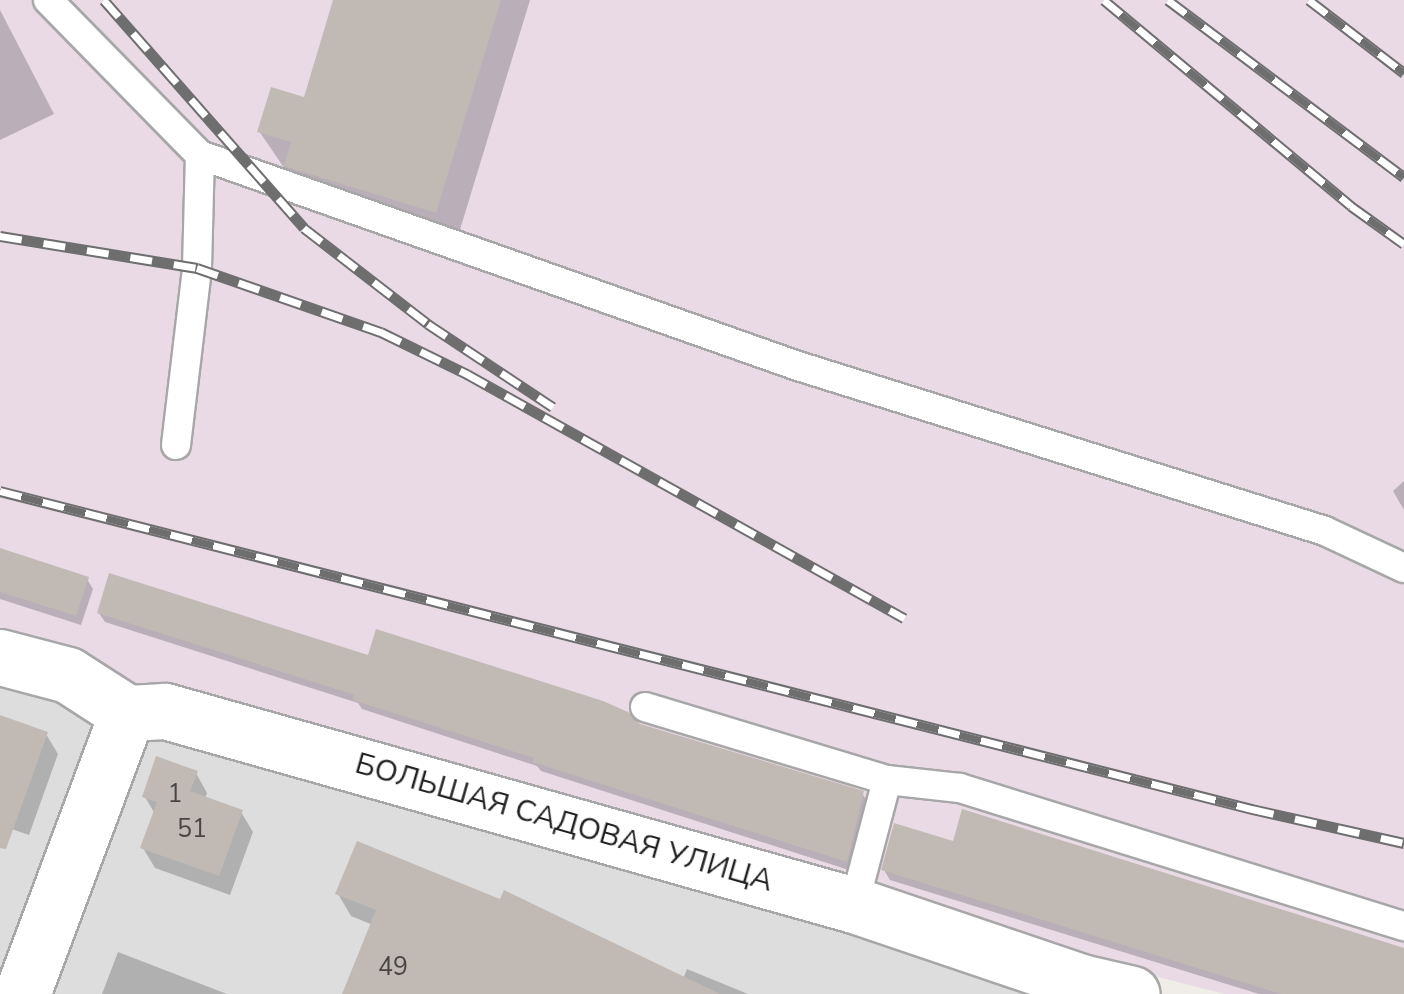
<!DOCTYPE html>
<meta charset="utf-8">
<style>
body{margin:0}
#map{position:relative;width:1404px;height:994px;overflow:hidden;background:#f0ede8;font-family:"Nunito Sans",sans-serif}
div>[style]{position:absolute}
[style*='--x']{left:calc(var(--x)*1px);top:calc(var(--y)*1px);width:calc(var(--w)*1px);rotate:calc(var(--a)*1deg)}
.residential>*{inset:0;background:#dedddd}
.industrial>*{inset:0;background:#e9dae6}
.shadow>*{inset:0;background:#0003}
.building>*{inset:0;background:#c1bab4}
.roads{filter:drop-shadow(2px 0 #a7a7a7) drop-shadow(-2px 0 #a7a7a7) drop-shadow(0 2px #a7a7a7) drop-shadow(0 -2px #a7a7a7)}
.service>*{height:28px;margin:-14px;padding:0 14px;transform-origin:14px;border-radius:14px;background:#fff}
.minor>*{height:55px;margin:-27.5px;padding:0 27.5px;transform-origin:27.5px;border-radius:27.5px;background:#fff}
.rail>*{height:11px;margin-top:-5.5px;transform-origin:0;background:repeating-linear-gradient(90deg,#fff 0 22px,#6e6e6e 0 44px);box-sizing:border-box;border-block:2px solid #6e6e6e}
span{translate:-50% -50%;white-space:nowrap;text-align:center;line-height:1.15;-webkit-text-stroke:8px #fff;paint-order:stroke}
.number-label{font-size:25px;color:#484645}
.number-label span{-webkit-text-stroke-width:0}
.street-label{font-size:30px;color:#202020}
</style>
<div id="map">
<div class="residential">
<div style="clip-path:polygon(0 680px,64px 699px,89px 717px,98px 736px,0 994px)"></div>
<div style="clip-path:polygon(144px 731px,854px 919px,1042px 994px,40px 994px)"></div>
</div>
<div class="industrial">
<div style="clip-path:polygon(0 0,1404px 0,1404px 994px,1225px 994px,1087px 959px,132px 687px,0 631px)"></div>
</div>
<div class="shadow">
<div style="clip-path:polygon(336px 0,530px 0,455px 246px,306px 200px,259px 131px,305px 100px)"></div>
<div style="clip-path:polygon(0 10px,54px 114px,0 140px)"></div>
<div style="clip-path:polygon(1404px 481px,1404px 510px,1393px 491px)"></div>
<div style="clip-path:polygon(0 551px,87px 579px,93px 589px,81px 625px,0 599px)"></div>
<div style="clip-path:polygon(99px 613px,370px 658px,862px 793px,868px 803px,852px 871px,541px 771px,537px 766px,362px 709px,358px 703px,105px 622px)"></div>
<div style="clip-path:polygon(0 717px,46px 734px,58px 754px,29px 835px,0 825px)"></div>
<div style="clip-path:polygon(196px 773px,207px 793px,205px 799px,241px 812px,253px 832px,230px 895px,155px 868px,143px 848px,155px 814px,145px 797px)"></div>
<div style="clip-path:polygon(954px 845px,1404px 950px,1404px 994px,1259px 994px,890px 880px,884px 870px)"></div>
<div style="clip-path:polygon(338px 894px,683px 979px,687px 969px,748px 994px,345px 994px,373px 925px,351px 916px)"></div>
<div style="clip-path:polygon(118px 952px,227px 994px,102px 994px)"></div>
</div>
<div class="building">
<div style="clip-path:polygon(333px 0,501px 0,436px 213px,284px 166px,291px 142px,257px 132px,271px 87px,304px 97px)"></div>
<div style="clip-path:polygon(0 548px,89px 577px,76px 616px,0 592px)"></div>
<div style="clip-path:polygon(109px 573px,368px 655px,376px 629px,603px 701px,628px 712px,640px 724px,864px 791px,847px 862px,532px 762px,534px 758px,353px 700px,355px 695px,97px 613px)"></div>
<div style="clip-path:polygon(0 715px,48px 732px,6px 849px,0 848px)"></div>
<div style="clip-path:polygon(156px 756px,198px 771px,190px 791px,243px 810px,219px 876px,140px 848px,157px 802px,142px 797px)"></div>
<div style="clip-path:polygon(962px 809px,1404px 948px,1404px 994px,1281px 994px,881px 870px,894px 823px,953px 841px)"></div>
<div style="clip-path:polygon(357px 841px,500px 899px,504px 890px,720px 994px,342px 994px,376px 910px,335px 894px)"></div>
</div>
<div class="roads">
<div class="service">
<div style="--x:48;--y:0;--w:217;--a:45.6"></div>
<div style="--x:200;--y:155;--w:634;--a:19.44"></div>
<div style="--x:798;--y:366;--w:552;--a:17.38"></div>
<div style="--x:1325;--y:531;--w:87;--a:25.1"></div>
<div style="--x:176;--y:445;--w:178;--a:-83.2"></div>
<div style="--x:197;--y:268;--w:113;--a:-88.5"></div>
<div style="--x:645;--y:707;--w:253;--a:16.8"></div>
<div style="--x:887;--y:780;--w:73;--a:6.3"></div>
<div style="--x:960;--y:788;--w:465;--a:17.3"></div>
<div style="--x:854;--y:905;--w:129;--a:-75.2"></div>
</div>
<div class="minor">
<div style="--x:0;--y:657;--w:70;--a:14.8"></div>
<div style="--x:68;--y:675;--w:70;--a:32.8"></div>
<div style="--x:127;--y:713;--w:38;--a:-3"></div>
<div style="--x:165;--y:711;--w:716;--a:15.73"></div>
<div style="--x:854;--y:905;--w:240;--a:18.7"></div>
<div style="--x:1081;--y:982;--w:52;--a:13.2"></div>
<div style="--x:22;--y:994;--w:300;--a:-69.5"></div>
</div>
</div>
<div class="rail">
<div style="--x:104;--y:0;--w:303;--a:48.7"></div>
<div style="--x:304;--y:228;--w:157;--a:37.7"></div>
<div style="--x:428;--y:324;--w:150;--a:33.6"></div>
<div style="--x:1104;--y:0;--w:322;--a:39.8"></div>
<div style="--x:1351;--y:206;--w:65;--a:35.6"></div>
<div style="--x:1168;--y:0;--w:295;--a:36.9"></div>
<div style="--x:1309;--y:0;--w:120;--a:37.5"></div>
<div style="--x:0;--y:236;--w:200;--a:9.2"></div>
<div style="--x:197;--y:268;--w:195;--a:19.2"></div>
<div style="--x:381;--y:332;--w:96;--a:26"></div>
<div style="--x:467;--y:374;--w:501;--a:29.18"></div>
<div style="--x:0;--y:491;--w:1292;--a:14.25"></div>
<div style="--x:1252;--y:809;--w:156;--a:12.6"></div>
</div>
<div class="number-label">
<span style="left:175px;top:794px">1</span>
<span style="left:192px;top:829px">51</span>
<span style="left:393px;top:967px">49</span>
</div>
<div class="street-label">
<span style="left:564px;top:823px;rotate:16deg">БОЛЬШАЯ САДОВАЯ УЛИЦА</span>
</div>
</div>
